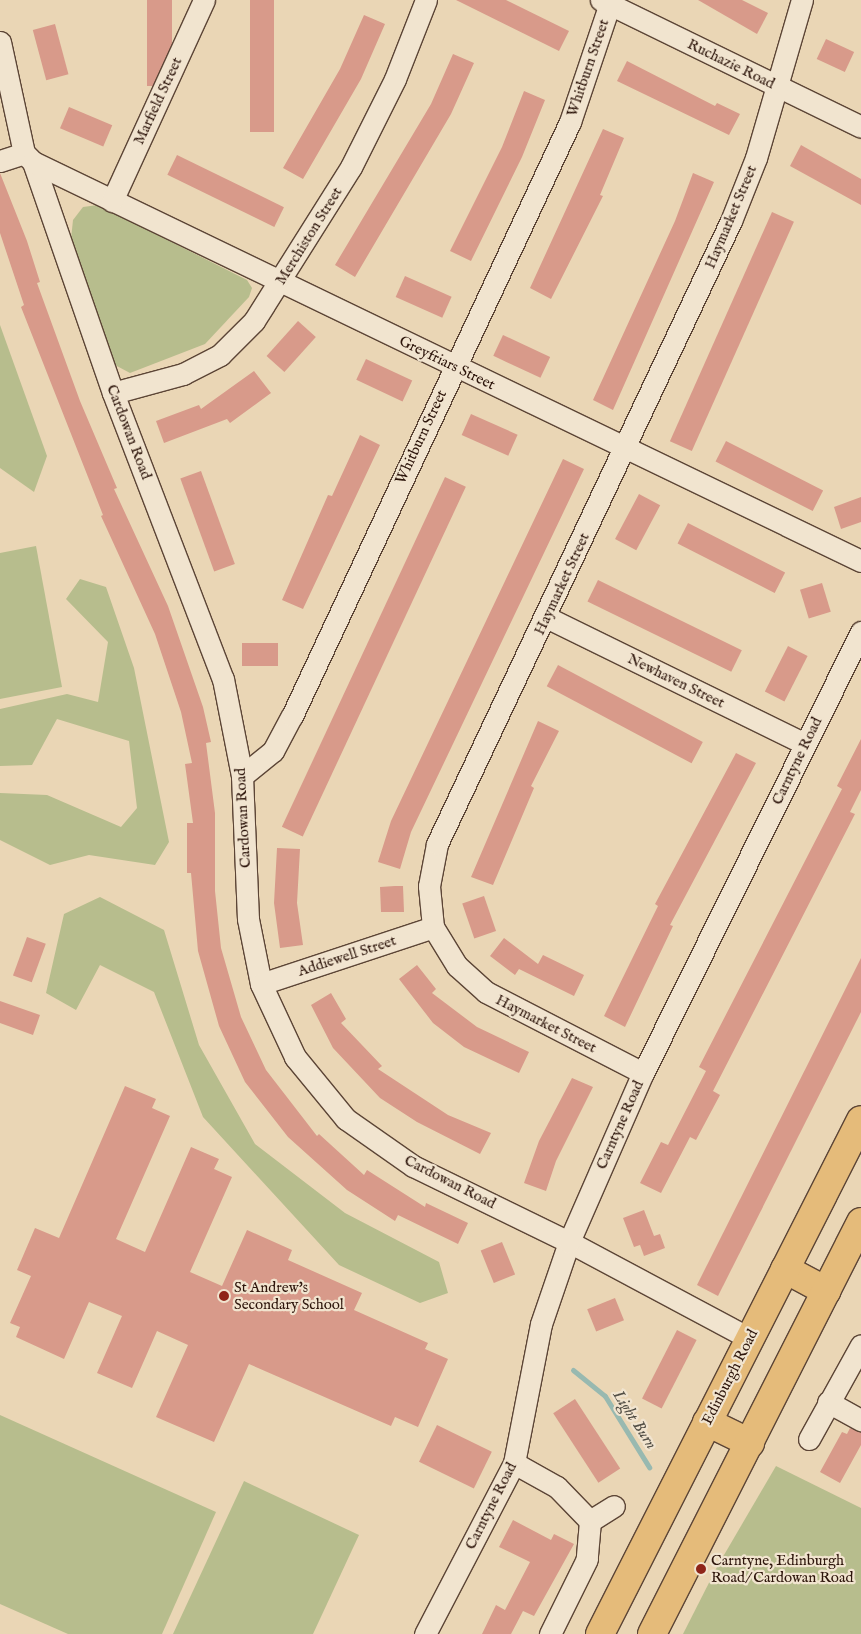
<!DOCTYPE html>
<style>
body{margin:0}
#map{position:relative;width:861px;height:1634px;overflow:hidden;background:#ead6b5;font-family:"IM FELL English",serif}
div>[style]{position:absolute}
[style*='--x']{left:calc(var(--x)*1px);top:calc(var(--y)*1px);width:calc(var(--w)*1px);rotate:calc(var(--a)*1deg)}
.green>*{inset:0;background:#b7bd8d}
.stream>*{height:5px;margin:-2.5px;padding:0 2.5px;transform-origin:2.5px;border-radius:2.5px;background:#98b9b0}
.building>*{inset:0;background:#d89a8a;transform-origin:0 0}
.roads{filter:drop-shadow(1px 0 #5c4536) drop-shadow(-1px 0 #5c4536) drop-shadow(0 1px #5c4536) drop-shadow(0 -1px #5c4536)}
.minor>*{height:21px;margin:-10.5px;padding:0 10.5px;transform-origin:10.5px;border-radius:10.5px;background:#f1e4cf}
.major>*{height:28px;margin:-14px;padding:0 14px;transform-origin:14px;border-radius:14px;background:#e5bb7a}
.dots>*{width:14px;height:14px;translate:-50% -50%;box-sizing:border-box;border:2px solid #f1e4cf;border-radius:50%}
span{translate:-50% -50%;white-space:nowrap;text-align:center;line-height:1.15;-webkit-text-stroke:4.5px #f1e4cf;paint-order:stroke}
.street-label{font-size:15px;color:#2d150b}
.poi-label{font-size:15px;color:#2d150b}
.left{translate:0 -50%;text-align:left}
.water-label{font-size:16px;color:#524e45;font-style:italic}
</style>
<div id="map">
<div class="green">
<div style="clip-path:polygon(98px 205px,247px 280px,252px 288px,249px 297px,205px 344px,130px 373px,115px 365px,71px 239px,73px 220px,83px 207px)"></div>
<div style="clip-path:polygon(0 325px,47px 456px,34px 492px,0 468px)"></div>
<div style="clip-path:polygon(36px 546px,62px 687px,0 699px,0 553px)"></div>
<div style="clip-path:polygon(80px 579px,106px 587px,134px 668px,169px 842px,155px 865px,89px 855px,50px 865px,0 840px,0 793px,47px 795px,121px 827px,137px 808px,129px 741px,57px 719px,32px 765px,0 766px,0 709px,67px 694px,98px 702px,108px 642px,66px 599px)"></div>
<div style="clip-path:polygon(100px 897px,164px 930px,199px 1045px,255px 1144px,345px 1213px,439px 1262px,448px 1293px,420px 1303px,339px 1265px,203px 1117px,154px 992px,100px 965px,76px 1010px,46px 993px,64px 914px)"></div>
<div style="clip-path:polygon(0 1415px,216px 1512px,162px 1634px,68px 1634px,0 1604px)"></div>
<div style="clip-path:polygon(776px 1466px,861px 1508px,861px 1634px,683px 1634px,717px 1567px)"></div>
<div style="clip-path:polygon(244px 1481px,359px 1535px,313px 1634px,173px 1634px)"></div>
</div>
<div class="stream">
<div style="--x:573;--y:1370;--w:41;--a:39.1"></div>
<div style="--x:605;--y:1396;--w:84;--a:58.2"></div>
</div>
<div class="building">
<div style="left:147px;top:0;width:25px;height:86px"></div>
<div style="left:250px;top:0;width:24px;height:132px"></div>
<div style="clip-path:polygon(456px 0,506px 0,569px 31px,559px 51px)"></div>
<div style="clip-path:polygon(698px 0,742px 0,768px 13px,757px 34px)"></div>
<div style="clip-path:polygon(364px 15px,385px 24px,361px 79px,303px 179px,283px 168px,340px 69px)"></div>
<div style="left:55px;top:24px;width:52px;height:23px;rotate:75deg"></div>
<div style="left:826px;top:39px;width:31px;height:22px;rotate:25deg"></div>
<div style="clip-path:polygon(453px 54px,474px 63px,451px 114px,355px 277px,335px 265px,431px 104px)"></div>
<div style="clip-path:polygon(627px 61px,715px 106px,717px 103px,740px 114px,729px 135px,617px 81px)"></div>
<div style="clip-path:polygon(524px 91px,545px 100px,522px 157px,471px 261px,450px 251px,502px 147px)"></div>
<div style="left:69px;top:107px;width:47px;height:23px;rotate:23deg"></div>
<div style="clip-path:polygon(603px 129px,624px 138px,600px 195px,603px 196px,551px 299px,530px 288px)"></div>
<div style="clip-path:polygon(801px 145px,861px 179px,861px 205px,790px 166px)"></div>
<div style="left:177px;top:155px;width:119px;height:22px;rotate:26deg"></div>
<div style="clip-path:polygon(0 173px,27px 241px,40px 282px,37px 283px,80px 401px,117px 488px,114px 489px,168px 606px,203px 707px,211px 742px,206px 743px,215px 813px,215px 891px,221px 948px,241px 1017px,266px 1070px,317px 1136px,319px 1134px,364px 1175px,367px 1170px,425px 1207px,426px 1203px,468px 1223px,458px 1244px,398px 1215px,395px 1221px,347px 1190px,288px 1137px,245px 1082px,219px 1026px,198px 951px,191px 873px,187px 873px,187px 823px,193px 823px,185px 764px,192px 763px,181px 712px,155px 634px,101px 516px,103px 515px,21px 307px,24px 305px,0 233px)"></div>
<div style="clip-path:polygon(693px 173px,714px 182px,613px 410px,593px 400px,675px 221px)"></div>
<div style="left:772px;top:212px;width:24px;height:251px;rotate:24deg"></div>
<div style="left:405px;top:276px;width:51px;height:23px;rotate:24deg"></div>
<div style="left:298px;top:321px;width:24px;height:47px;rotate:42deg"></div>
<div style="left:503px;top:335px;width:52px;height:23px;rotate:25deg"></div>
<div style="left:366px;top:359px;width:51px;height:23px;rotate:25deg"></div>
<div style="clip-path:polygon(254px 371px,271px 393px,230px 423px,227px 419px,164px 443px,156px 421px,199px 405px,201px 409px)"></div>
<div style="left:471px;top:414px;width:51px;height:23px;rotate:24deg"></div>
<div style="clip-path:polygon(360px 435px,380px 445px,303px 609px,282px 600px,328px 495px,332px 496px)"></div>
<div style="left:726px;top:441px;width:109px;height:23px;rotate:27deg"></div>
<div style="clip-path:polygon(563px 459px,584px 469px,411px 832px,400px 869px,378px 862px,391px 821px)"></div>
<div style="left:201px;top:471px;width:99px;height:22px;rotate:70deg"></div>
<div style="left:445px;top:477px;width:23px;height:386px;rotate:25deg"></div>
<div style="left:639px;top:494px;width:24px;height:51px;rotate:28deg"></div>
<div style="clip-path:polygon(861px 497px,861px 522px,841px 529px,834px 507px)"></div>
<div style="left:688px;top:523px;width:109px;height:23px;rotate:27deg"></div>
<div style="left:598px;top:580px;width:160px;height:24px;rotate:26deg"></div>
<div style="left:822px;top:583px;width:30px;height:23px;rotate:73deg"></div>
<div style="left:242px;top:643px;width:36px;height:23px"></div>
<div style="left:788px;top:646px;width:22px;height:51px;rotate:27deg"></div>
<div style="left:558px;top:665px;width:164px;height:24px;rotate:28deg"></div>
<div style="clip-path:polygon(538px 721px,559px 731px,531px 786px,534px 788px,493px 885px,471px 877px)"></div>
<div style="clip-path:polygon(861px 739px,861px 790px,850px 812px,855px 814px,713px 1091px,720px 1095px,696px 1140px,690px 1137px,661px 1193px,640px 1183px,661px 1142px,668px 1145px,706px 1071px,699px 1067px,842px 789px,837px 786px)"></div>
<div style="clip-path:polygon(736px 753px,756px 763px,670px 925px,673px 926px,625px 1027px,604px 1016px,658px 906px,655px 904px)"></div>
<div style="clip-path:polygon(277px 848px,300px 849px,297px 903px,303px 945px,280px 948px,274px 903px)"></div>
<div style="clip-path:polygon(395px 886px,403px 886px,404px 912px,381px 912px,380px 887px)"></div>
<div style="left:484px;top:896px;width:37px;height:23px;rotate:71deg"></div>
<div style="left:27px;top:937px;width:20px;height:41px;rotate:20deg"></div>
<div style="clip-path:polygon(504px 938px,538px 964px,543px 955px,584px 975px,574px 996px,519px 969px,515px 975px,490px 956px)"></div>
<div style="clip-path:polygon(861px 958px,861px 1012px,718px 1296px,697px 1285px)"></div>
<div style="clip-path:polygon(417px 965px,436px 989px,432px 993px,477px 1027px,529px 1052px,519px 1073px,464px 1047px,433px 1023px,399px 979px)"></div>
<div style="clip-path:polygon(331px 993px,346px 1019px,341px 1023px,382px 1066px,378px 1069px,448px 1115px,491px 1133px,480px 1154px,417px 1122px,380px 1098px,333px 1048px,311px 1005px)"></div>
<div style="clip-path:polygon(0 1001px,40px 1015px,33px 1035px,0 1023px)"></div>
<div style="clip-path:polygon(572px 1078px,593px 1087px,556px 1161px,546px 1191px,524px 1183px,539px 1141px)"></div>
<div style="clip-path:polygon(125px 1086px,156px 1099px,152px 1108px,170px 1116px,116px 1239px,145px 1252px,191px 1147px,219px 1159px,214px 1169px,232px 1177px,190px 1272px,222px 1286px,247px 1230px,292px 1250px,288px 1260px,362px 1293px,354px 1310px,428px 1343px,425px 1349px,448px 1359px,418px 1427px,395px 1417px,391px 1426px,249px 1364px,214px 1442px,156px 1417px,188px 1345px,157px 1331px,132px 1388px,97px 1373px,122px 1316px,89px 1302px,64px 1359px,16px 1337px,20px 1327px,10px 1323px,31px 1276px,17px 1270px,35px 1228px,59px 1238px)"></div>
<div style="clip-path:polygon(644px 1210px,654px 1236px,660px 1234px,665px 1248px,644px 1256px,640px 1245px,634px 1247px,623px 1218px)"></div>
<div style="left:502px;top:1242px;width:35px;height:23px;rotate:68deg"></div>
<div style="left:615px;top:1298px;width:24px;height:30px;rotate:68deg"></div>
<div style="left:677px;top:1330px;width:22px;height:77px;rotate:27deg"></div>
<div style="left:575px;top:1399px;width:83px;height:26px;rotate:57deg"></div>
<div style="left:437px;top:1425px;width:61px;height:41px;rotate:26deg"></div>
<div style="clip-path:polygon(850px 1428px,861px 1432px,861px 1445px,840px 1483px,820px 1472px,842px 1432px,847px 1434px)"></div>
<div style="clip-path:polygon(513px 1520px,551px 1540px,554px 1534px,574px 1544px,534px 1616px,523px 1611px,511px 1634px,482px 1634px,496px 1605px,505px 1610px,530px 1562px,499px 1547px)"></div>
</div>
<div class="roads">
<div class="minor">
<div style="--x:601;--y:0;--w:289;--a:26"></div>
<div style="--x:0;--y:42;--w:114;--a:77.8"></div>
<div style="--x:24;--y:153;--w:13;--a:45"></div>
<div style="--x:33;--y:162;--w:244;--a:70.9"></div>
<div style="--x:113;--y:393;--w:306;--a:69"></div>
<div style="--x:223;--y:679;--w:99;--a:78.9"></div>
<div style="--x:242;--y:776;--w:143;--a:87.6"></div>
<div style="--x:248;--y:919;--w:66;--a:78.7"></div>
<div style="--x:261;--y:984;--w:81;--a:65"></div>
<div style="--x:295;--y:1057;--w:80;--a:50.6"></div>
<div style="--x:346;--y:1119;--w:82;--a:35"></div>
<div style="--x:413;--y:1166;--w:174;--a:26"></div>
<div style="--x:569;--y:1242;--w:204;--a:28.1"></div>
<div style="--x:0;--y:161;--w:25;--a:-18"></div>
<div style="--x:33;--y:162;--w:919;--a:25.73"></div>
<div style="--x:112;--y:201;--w:221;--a:-65.4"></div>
<div style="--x:113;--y:393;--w:73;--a:-15.2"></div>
<div style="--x:183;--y:374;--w:42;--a:-27.2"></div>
<div style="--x:220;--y:355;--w:48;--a:-45"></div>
<div style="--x:254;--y:321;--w:182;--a:-57.8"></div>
<div style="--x:351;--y:167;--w:98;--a:-63.4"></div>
<div style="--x:395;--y:79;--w:85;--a:-68.6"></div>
<div style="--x:546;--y:617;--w:288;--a:26.1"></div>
<div style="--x:242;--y:776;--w:40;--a:-39"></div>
<div style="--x:273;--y:751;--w:40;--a:-62"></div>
<div style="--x:292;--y:716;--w:656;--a:-64.92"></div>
<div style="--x:570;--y:122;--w:129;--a:-71.4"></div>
<div style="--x:261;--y:984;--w:181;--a:-18.3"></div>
<div style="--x:643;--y:1073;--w:177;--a:-152.7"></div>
<div style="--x:486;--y:992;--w:39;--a:-138"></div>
<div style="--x:457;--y:966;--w:46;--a:-121.6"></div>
<div style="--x:433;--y:927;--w:41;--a:-95.6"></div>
<div style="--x:429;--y:886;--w:43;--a:-79.2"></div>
<div style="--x:437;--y:844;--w:689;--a:-64.74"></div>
<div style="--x:731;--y:221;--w:68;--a:-68.4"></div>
<div style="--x:756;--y:158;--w:165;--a:-73.8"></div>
<div style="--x:828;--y:1402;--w:38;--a:29"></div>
<div style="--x:809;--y:1439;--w:107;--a:-61"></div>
<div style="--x:514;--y:1463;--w:49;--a:29.2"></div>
<div style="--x:557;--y:1487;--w:47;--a:45.9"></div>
<div style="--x:590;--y:1521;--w:38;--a:95"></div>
<div style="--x:587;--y:1559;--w:84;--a:116.3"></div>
<div style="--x:590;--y:1521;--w:28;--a:-32"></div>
<div style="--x:425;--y:1634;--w:193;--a:-62.5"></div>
<div style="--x:514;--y:1463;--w:142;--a:-79"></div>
<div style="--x:541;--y:1324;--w:87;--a:-71.1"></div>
<div style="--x:569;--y:1242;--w:184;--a:-66.4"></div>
<div style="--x:643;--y:1073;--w:492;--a:-63.7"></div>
</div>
<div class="major">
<div style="--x:785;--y:1269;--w:47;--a:28.2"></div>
<div style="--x:707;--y:1422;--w:48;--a:26"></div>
<div style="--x:600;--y:1634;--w:576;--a:-63.08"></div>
<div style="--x:652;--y:1634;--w:462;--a:-63.1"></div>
</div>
</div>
<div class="dots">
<div style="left:224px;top:1296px;background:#8f2418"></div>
<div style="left:701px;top:1569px;background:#8f2418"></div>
</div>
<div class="street-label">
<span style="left:731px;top:64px;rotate:26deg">Ruchazie Road</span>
<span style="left:588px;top:68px;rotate:-71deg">Whitburn Street</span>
<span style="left:158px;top:101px;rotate:-65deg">Marfield Street</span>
<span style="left:731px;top:217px;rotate:-67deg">Haymarket Street</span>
<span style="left:309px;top:236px;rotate:-58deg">Merchiston Street</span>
<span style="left:447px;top:363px;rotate:26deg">Greyfriars Street</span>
<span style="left:129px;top:432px;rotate:69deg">Cardowan Road</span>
<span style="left:421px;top:437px;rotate:-65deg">Whitburn Street</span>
<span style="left:562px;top:584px;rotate:-65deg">Haymarket Street</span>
<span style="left:676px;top:681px;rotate:26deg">Newhaven Street</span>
<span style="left:797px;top:761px;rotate:-64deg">Carntyne Road</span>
<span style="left:243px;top:818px;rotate:-93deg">Cardowan Road</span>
<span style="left:347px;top:956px;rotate:-18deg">Addiewell Street</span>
<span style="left:546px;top:1024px;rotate:27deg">Haymarket Street</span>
<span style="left:620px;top:1125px;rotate:-66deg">Carntyne Road</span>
<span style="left:450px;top:1182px;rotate:27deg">Cardowan Road</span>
<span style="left:730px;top:1377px;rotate:-63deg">Edinburgh Road</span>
<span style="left:491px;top:1506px;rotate:-63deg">Carntyne Road</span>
</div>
<div class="poi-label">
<span class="left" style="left:234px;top:1296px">St Andrew's<br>Secondary School</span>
<span class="left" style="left:711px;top:1569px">Carntyne, Edinburgh<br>Road/ Cardowan Road</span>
</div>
<div class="water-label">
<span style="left:634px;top:1420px;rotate:57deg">Light Burn</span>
</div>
</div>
